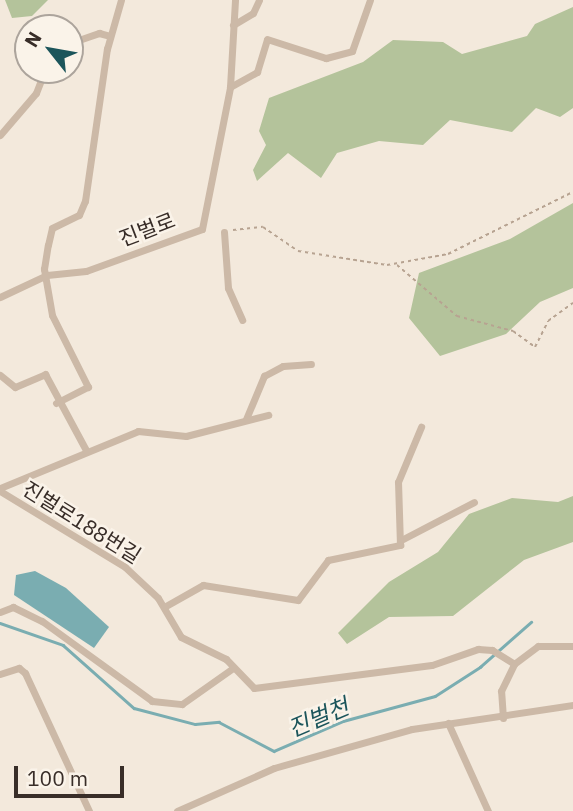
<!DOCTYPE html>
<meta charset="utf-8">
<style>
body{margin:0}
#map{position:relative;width:573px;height:811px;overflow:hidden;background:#f3e9dc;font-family:"IBM Plex Sans","Noto Sans KR",sans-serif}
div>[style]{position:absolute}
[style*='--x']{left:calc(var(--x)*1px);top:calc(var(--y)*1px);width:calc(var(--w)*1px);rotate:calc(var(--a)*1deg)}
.green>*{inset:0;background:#b4c39b}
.water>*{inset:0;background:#7aadb1}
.stream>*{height:2.5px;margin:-1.25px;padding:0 1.25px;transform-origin:1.25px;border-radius:1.25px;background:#7aadb1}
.path>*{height:2px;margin-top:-1px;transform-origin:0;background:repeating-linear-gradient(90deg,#b7a391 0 3.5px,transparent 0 7px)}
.minor>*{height:7px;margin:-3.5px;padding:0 3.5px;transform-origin:3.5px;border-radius:3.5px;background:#ccb9a7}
span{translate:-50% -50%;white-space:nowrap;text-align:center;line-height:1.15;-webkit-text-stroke:5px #faf3e9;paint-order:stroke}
.street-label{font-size:21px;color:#382d28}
.water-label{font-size:23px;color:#1c555b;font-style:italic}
.north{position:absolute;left:14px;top:14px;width:70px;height:70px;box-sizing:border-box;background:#faf3e9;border:2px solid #aca49c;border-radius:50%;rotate:301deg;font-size:19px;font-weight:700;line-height:28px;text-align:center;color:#382d28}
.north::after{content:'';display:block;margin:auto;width:24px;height:32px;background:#1c555b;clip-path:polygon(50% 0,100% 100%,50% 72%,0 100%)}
.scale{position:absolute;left:14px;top:766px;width:110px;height:32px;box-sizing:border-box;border:4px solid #382d28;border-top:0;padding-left:9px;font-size:21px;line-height:24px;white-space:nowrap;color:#382d28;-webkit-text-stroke:5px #faf3e9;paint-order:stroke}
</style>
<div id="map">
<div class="green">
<div style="clip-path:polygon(5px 0,48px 0,32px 16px,12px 18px)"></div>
<div style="clip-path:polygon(573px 7px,573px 108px,560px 117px,536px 108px,512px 132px,450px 120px,423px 145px,379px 141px,337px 153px,321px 178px,288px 153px,257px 181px,253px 170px,266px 145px,259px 131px,269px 98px,363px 62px,393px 40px,443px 42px,462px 54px,527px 36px,535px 24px)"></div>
<div style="clip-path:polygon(573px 203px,573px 288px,540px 302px,506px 334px,440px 356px,409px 318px,419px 273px,510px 239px)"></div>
<div style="clip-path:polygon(573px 496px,573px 542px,524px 560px,453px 616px,389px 617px,347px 644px,338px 633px,389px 582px,438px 552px,469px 514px,512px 498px,558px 502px)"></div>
</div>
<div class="water">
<div style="clip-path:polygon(35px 571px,66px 588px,109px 627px,94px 648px,14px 595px,16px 575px)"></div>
</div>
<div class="stream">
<div style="--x:0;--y:623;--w:67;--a:19.2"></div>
<div style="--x:63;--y:645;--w:95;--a:41.6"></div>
<div style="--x:134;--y:708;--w:63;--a:14.7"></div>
<div style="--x:195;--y:724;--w:24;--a:-5"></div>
<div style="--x:219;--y:722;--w:62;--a:27.8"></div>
<div style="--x:274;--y:751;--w:75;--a:-23.5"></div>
<div style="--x:343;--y:721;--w:95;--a:-15.2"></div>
<div style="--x:435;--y:696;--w:54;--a:-32.8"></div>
<div style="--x:480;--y:667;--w:68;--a:-41.4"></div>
</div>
<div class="path">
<div style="--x:233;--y:230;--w:30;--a:-6"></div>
<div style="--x:263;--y:227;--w:42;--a:34.4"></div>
<div style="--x:298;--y:251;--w:90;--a:8.9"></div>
<div style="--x:387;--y:265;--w:62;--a:-10.2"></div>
<div style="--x:448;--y:254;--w:140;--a:-26.4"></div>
<div style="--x:397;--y:265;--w:79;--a:40.4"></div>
<div style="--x:457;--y:316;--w:58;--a:15"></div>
<div style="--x:513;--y:331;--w:27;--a:36"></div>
<div style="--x:535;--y:347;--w:29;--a:-63"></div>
<div style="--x:548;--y:321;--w:31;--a:-36"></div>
</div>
<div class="minor">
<div style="--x:233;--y:25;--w:23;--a:-31"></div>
<div style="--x:253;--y:13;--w:14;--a:-65"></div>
<div style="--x:70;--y:43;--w:31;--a:-19"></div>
<div style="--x:99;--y:33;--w:11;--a:15"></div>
<div style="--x:230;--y:87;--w:31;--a:-29"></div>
<div style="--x:257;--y:72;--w:34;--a:-73"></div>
<div style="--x:267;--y:39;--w:62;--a:17.9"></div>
<div style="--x:326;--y:58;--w:27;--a:-15"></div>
<div style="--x:352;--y:51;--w:54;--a:-70.6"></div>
<div style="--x:0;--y:135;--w:55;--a:-49.4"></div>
<div style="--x:36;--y:93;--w:25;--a:-69"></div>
<div style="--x:224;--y:232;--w:56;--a:85.9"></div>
<div style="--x:228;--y:288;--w:35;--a:66"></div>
<div style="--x:0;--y:297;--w:52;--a:-25.1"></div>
<div style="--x:47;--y:275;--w:39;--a:-6"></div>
<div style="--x:86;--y:271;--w:123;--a:-19.9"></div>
<div style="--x:202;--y:229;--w:145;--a:-78.8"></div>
<div style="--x:230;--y:87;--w:87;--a:-86.7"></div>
<div style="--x:0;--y:375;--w:19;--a:39"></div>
<div style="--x:15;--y:387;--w:33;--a:-23"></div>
<div style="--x:45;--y:374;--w:86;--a:61.7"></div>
<div style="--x:56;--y:403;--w:36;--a:-27"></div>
<div style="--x:88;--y:387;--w:80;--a:-116.6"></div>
<div style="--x:52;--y:315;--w:47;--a:-99.9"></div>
<div style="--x:44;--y:269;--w:24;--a:-81"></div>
<div style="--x:48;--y:245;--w:17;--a:-77"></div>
<div style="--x:52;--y:228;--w:30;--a:-26"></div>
<div style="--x:79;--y:215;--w:15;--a:-67"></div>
<div style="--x:85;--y:201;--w:154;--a:-81.8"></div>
<div style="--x:107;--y:49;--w:51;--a:-74.1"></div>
<div style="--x:246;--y:419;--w:47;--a:-67.3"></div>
<div style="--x:264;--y:376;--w:21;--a:-28"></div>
<div style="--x:283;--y:366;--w:28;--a:-4"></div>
<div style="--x:0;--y:488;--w:149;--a:-22.4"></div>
<div style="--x:138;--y:431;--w:48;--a:5.9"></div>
<div style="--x:186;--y:436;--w:85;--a:-14.4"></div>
<div style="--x:0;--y:491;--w:146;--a:31.3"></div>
<div style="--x:125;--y:567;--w:45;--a:43.2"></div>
<div style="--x:158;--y:598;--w:45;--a:59.5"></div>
<div style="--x:181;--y:637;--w:50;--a:26.1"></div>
<div style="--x:226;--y:659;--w:40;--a:46"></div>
<div style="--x:254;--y:688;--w:179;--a:-7.4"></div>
<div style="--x:432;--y:665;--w:49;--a:-19.2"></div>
<div style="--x:478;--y:649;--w:14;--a:4"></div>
<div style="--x:492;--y:650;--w:26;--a:32"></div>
<div style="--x:514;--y:664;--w:30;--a:-37"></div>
<div style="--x:538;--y:646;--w:35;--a:0"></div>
<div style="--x:403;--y:539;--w:80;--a:-27.5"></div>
<div style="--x:164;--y:607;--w:45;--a:-29.4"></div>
<div style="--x:203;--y:585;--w:96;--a:9"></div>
<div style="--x:298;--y:600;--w:50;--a:-53.1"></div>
<div style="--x:328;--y:560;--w:74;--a:-11.8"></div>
<div style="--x:400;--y:545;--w:63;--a:-91.8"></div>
<div style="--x:398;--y:482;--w:60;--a:-67.3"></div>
<div style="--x:0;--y:612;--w:14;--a:-21"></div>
<div style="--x:13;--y:607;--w:32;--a:26"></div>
<div style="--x:42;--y:621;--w:136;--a:36"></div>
<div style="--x:152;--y:701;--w:30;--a:6"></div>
<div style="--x:182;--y:704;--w:62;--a:-35.2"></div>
<div style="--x:0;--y:674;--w:20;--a:-18"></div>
<div style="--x:19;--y:668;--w:8;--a:40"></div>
<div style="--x:25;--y:673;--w:152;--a:65.1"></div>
<div style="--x:503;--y:718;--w:27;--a:-94"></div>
<div style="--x:501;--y:691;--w:30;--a:-64"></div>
<div style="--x:448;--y:723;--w:97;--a:65.6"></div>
<div style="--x:177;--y:811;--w:106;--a:-23.9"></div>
<div style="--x:274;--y:768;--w:143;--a:-15.8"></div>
<div style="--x:412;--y:729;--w:163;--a:-8.5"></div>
</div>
<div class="street-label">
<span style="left:147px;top:229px;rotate:-21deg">진벌로</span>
<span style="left:82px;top:522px;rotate:32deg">진벌로188번길</span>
</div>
<div class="water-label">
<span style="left:318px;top:717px;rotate:-23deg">진벌천</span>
</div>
<div class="north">N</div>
<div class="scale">100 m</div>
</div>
